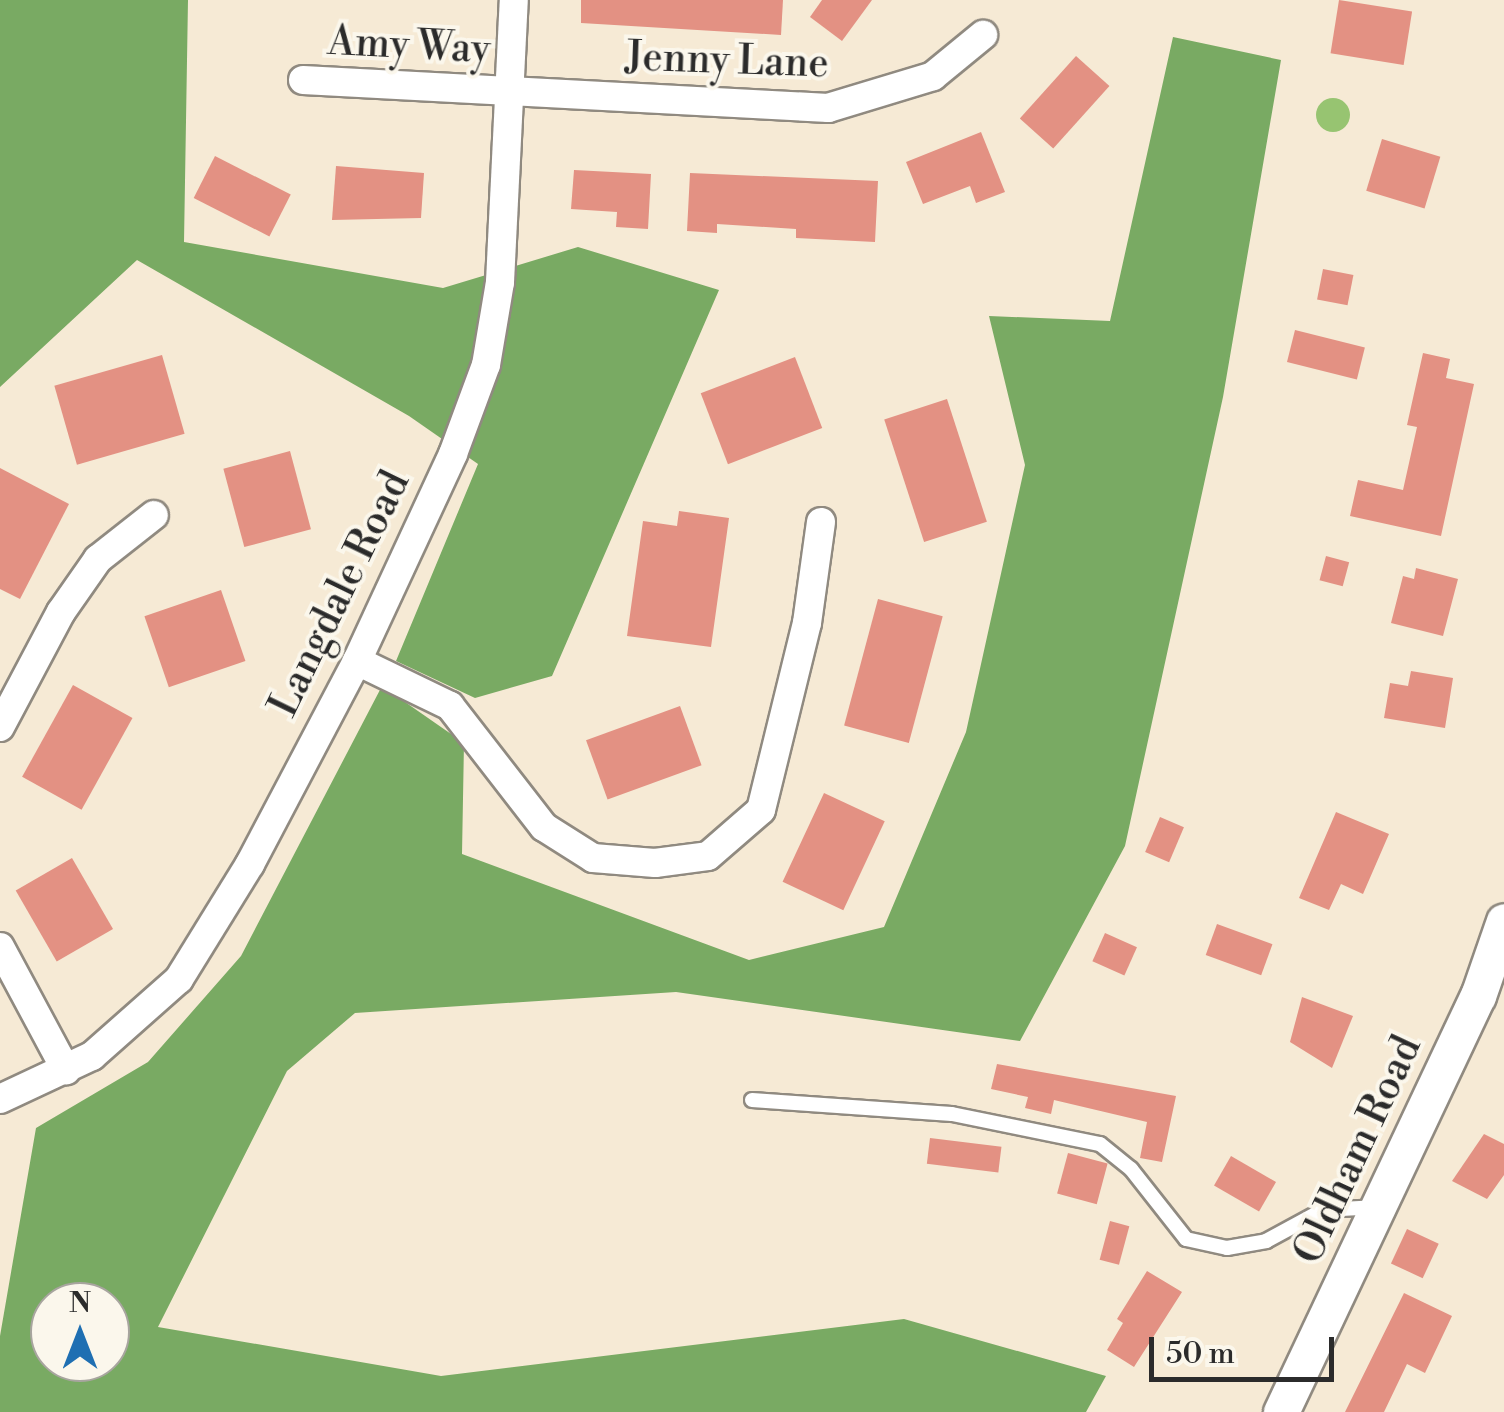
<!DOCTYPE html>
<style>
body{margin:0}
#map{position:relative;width:1504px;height:1412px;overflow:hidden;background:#f6ead5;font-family:"Libre Bodoni",serif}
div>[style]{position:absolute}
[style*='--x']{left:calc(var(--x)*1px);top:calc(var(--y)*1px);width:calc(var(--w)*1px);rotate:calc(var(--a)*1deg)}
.green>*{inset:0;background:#97c471}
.round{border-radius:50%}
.forest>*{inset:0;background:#79aa63}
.building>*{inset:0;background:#e39183;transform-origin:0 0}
.roads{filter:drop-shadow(2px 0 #908a80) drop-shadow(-2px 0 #908a80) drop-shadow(0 2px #908a80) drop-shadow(0 -2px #908a80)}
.service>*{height:14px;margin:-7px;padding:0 7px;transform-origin:7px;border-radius:7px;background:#fff}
.minor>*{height:28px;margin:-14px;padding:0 14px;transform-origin:14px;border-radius:14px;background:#fff}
.tertiary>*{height:35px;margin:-17.5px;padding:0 17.5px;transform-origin:17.5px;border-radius:17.5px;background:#fff}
span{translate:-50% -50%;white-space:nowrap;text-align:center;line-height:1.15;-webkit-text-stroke:8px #fbf7ec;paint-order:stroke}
.street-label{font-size:40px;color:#2b2b2b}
.north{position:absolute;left:30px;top:1282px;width:100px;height:100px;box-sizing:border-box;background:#fbf7ec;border:2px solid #a8a59f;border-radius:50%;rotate:0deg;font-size:28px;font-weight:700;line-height:40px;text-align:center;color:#2b2b2b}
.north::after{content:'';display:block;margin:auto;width:35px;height:45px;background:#1f6fb2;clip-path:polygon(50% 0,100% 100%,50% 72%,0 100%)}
.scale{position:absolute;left:1149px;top:1337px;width:185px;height:45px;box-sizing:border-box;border:5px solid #2b2b2b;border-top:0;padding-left:12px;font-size:30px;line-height:35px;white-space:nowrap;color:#2b2b2b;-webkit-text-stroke:8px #fbf7ec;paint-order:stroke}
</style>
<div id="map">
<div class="green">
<div class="round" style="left:1316px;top:98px;width:34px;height:34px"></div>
</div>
<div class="forest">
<div style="clip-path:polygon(0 0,188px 0,184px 242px,443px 288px,578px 247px,719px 290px,552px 676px,475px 698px,396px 661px,478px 464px,409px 416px,137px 260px,0 387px)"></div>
<div style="clip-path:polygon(evenodd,1173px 37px,1281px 60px,1223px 397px,1125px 846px,1020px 1041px,676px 992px,355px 1013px,287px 1071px,158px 1327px,441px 1376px,904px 1319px,1106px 1376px,1086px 1412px,0 1412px,0 1336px,36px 1128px,148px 1062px,241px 956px,382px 686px,464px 743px,462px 854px,749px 960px,884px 927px,966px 732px,1025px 465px,989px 316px,1110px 321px,1173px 37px,50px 1302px,110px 1302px,110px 1362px,50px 1362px,50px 1302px)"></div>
</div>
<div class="building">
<div style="clip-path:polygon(581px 0,783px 0,781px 35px,581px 23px)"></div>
<div style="clip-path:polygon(822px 0,872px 0,842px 41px,810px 17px)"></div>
<div style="left:1339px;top:0;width:74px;height:54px;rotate:9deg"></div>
<div style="left:1076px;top:56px;width:45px;height:84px;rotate:42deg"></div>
<div style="clip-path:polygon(981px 132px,1005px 192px,976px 203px,970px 186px,923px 204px,906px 162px)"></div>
<div style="left:1382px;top:139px;width:61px;height:54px;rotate:17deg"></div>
<div style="left:215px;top:156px;width:85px;height:47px;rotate:27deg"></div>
<div style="clip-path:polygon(336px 166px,424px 173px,421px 218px,332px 220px)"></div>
<div style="clip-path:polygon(574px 170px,651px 174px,648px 229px,616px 227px,617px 212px,571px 209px)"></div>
<div style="clip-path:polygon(690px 173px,878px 181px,875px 242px,796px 238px,796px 229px,717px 224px,717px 233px,687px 231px)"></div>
<div style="left:1323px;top:269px;width:31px;height:31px;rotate:11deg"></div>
<div style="left:1295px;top:330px;width:72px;height:33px;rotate:14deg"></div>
<div style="clip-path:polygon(1423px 353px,1450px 359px,1446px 378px,1474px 384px,1441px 536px,1350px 516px,1358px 480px,1403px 490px,1417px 427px,1407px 425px)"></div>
<div style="left:162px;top:355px;width:82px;height:112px;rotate:74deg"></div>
<div style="left:795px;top:357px;width:76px;height:101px;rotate:69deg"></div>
<div style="left:947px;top:399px;width:129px;height:66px;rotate:72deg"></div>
<div style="left:290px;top:451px;width:81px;height:69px;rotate:75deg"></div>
<div style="clip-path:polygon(0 468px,69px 504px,20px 599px,0 589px)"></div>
<div style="clip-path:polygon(679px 511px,729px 518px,711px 647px,627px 636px,643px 521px,677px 526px)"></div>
<div style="left:1326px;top:556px;width:24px;height:25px;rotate:15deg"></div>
<div style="clip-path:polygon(1416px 568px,1458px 579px,1443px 636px,1391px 623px,1403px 576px,1414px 579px)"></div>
<div style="left:221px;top:590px;width:75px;height:81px;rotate:71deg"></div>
<div style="left:878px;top:599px;width:67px;height:131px;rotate:15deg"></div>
<div style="clip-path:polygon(1411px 671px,1453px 678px,1445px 728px,1384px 718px,1390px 683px,1408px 686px)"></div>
<div style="left:73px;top:685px;width:68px;height:105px;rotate:29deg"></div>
<div style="left:680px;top:706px;width:63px;height:100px;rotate:70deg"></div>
<div style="left:824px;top:793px;width:67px;height:98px;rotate:25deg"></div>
<div style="clip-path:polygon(1336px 812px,1389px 834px,1363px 894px,1341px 884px,1329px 910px,1299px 898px)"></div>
<div style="left:1160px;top:817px;width:26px;height:38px;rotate:23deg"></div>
<div style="left:72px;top:858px;width:82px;height:65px;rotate:60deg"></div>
<div style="left:1217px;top:924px;width:59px;height:33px;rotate:20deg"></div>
<div style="left:1105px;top:933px;width:35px;height:31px;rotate:24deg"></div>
<div style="clip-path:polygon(1302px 997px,1353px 1016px,1332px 1068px,1290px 1042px)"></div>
<div style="clip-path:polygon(997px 1064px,1176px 1096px,1162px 1162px,1140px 1158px,1147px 1122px,1054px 1100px,1051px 1114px,1025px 1108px,1028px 1097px,991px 1089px)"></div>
<div style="clip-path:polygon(1484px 1134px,1504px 1144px,1504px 1175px,1487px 1199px,1452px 1181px)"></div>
<div style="left:930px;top:1138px;width:72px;height:26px;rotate:7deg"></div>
<div style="left:1068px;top:1153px;width:41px;height:42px;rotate:15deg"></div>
<div style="left:1231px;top:1156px;width:52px;height:34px;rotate:30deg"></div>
<div style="left:1110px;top:1221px;width:20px;height:40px;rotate:15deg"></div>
<div style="left:1407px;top:1229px;width:35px;height:38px;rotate:25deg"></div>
<div style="clip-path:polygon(1147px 1271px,1182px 1292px,1134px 1367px,1107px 1350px,1123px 1323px,1117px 1319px)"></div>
<div style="clip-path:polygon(1404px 1293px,1452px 1316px,1425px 1373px,1407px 1364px,1384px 1412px,1345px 1412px)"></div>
</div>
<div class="roads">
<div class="service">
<div style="--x:752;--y:1100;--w:200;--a:4"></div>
<div style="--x:952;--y:1114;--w:151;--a:11.5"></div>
<div style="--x:1100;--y:1144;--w:40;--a:39"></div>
<div style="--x:1131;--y:1169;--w:89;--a:51.8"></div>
<div style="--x:1186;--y:1239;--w:42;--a:12.4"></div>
<div style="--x:1227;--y:1248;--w:40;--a:-10"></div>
<div style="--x:1266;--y:1241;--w:65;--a:-28.5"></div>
<div style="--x:1323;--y:1210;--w:55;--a:-3.1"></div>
</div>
<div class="minor">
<div style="--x:303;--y:80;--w:526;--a:3.05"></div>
<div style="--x:828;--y:108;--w:110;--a:-16.9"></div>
<div style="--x:933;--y:76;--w:65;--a:-39.4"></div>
<div style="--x:357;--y:661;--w:103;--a:25.8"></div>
<div style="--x:450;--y:706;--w:153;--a:52.2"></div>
<div style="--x:544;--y:827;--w:58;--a:32.3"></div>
<div style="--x:593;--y:858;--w:62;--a:4.6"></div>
<div style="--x:655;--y:863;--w:53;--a:-7.5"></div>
<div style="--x:708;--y:856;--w:70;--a:-41"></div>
<div style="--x:761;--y:810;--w:193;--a:-76.2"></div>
<div style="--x:807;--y:623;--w:102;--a:-82.1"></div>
<div style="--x:0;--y:727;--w:130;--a:-62.1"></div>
<div style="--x:61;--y:612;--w:65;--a:-55.1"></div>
<div style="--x:98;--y:559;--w:71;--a:-38.2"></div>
<div style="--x:0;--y:947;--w:140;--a:61.8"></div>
<div style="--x:0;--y:1099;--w:102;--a:-25.1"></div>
<div style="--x:92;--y:1056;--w:116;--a:-41.5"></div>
<div style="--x:179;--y:979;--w:135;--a:-58.3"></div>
<div style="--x:250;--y:864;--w:229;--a:-62.2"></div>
<div style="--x:357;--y:661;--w:228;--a:-65.1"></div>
<div style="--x:453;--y:454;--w:95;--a:-69.7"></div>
<div style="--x:486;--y:365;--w:84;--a:-80.4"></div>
<div style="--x:500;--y:282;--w:282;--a:-87.2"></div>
</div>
<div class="tertiary">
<div style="--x:1281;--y:1412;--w:460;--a:-64.7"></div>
<div style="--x:1478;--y:996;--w:79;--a:-70.9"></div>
</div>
</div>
<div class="street-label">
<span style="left:409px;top:46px;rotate:3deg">Amy Way</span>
<span style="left:727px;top:61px;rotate:2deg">Jenny Lane</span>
<span style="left:340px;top:594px;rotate:-64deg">Langdale Road</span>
<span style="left:1358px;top:1150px;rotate:-65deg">Oldham Road</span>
</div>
<div class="north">N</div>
<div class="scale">50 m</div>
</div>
